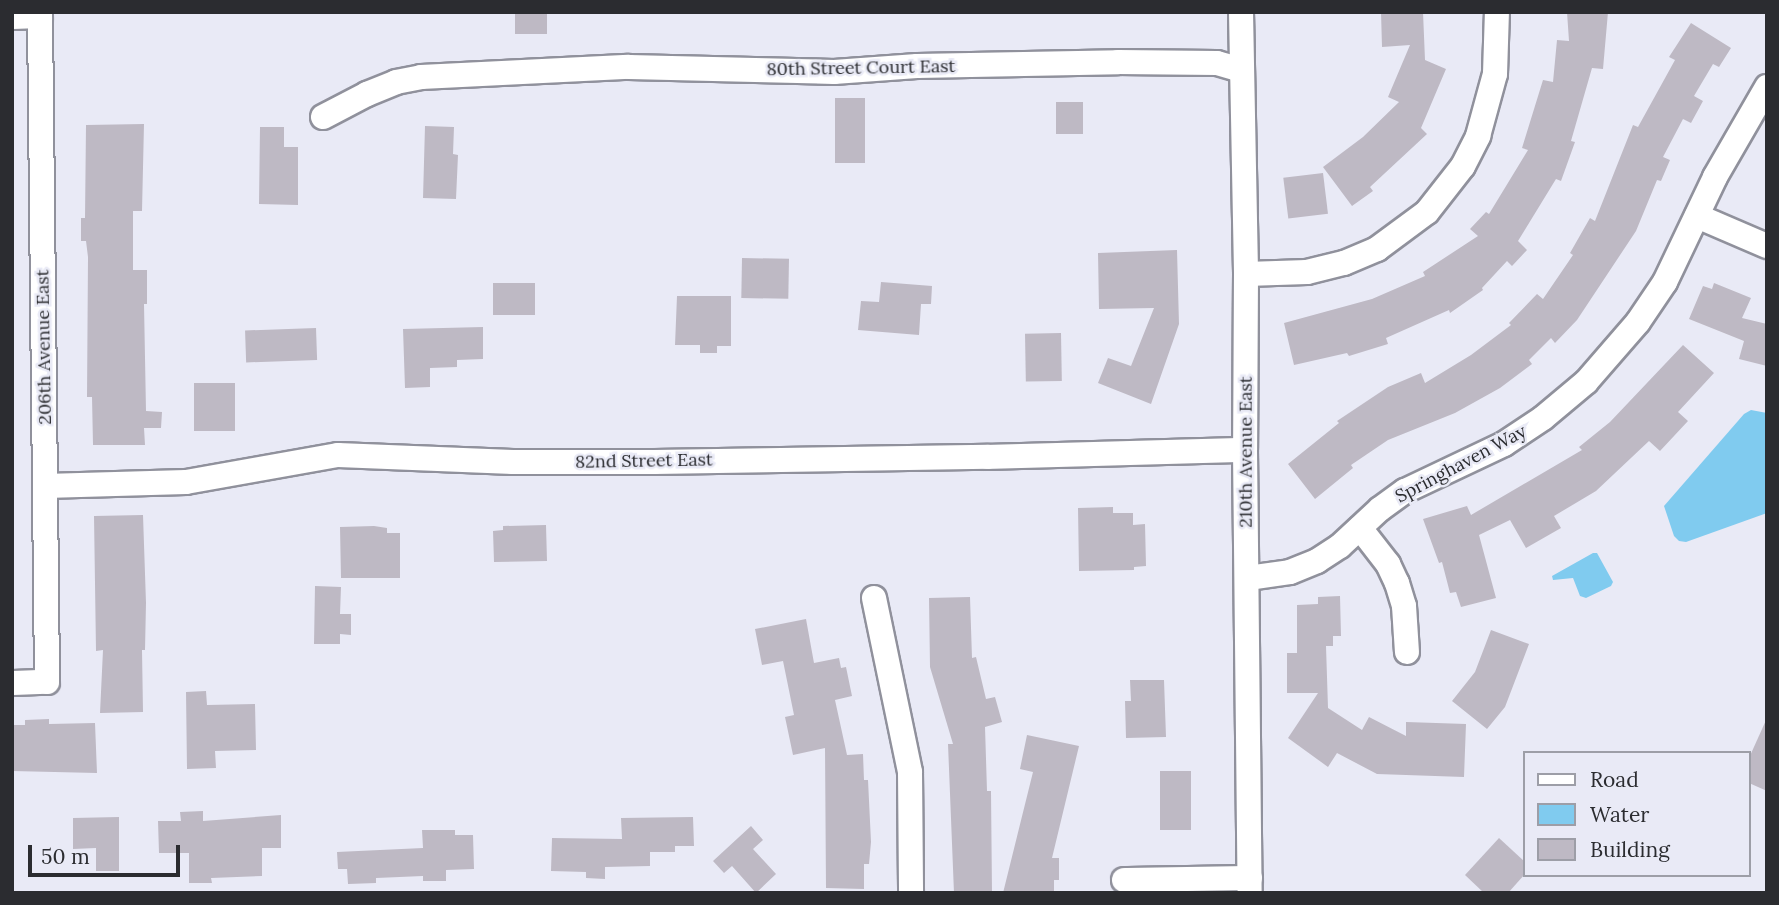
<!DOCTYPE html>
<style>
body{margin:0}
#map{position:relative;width:1779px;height:905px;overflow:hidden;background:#e9eaf6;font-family:Lora,serif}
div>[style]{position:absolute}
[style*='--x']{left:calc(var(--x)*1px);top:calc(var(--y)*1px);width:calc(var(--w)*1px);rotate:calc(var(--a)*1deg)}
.water>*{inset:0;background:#80cbef}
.building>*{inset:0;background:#beb9c4;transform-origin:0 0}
.roads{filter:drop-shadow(2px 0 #90919c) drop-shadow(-2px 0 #90919c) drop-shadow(0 2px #90919c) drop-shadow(0 -2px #90919c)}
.minor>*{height:24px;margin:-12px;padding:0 12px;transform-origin:12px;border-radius:12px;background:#fff}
span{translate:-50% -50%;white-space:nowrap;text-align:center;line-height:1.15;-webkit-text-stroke:5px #e9eaf6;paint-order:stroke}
.street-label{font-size:18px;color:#2b2c30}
.frame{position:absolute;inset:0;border:14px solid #2b2c30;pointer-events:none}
.legend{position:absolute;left:1523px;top:751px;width:228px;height:126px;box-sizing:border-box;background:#e9eaf6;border:2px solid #9d9ea7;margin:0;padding:9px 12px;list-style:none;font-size:21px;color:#2b2c30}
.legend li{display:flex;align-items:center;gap:14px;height:35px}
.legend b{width:35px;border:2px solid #9d9ea7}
.scale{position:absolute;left:28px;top:845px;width:152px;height:32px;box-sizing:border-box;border:4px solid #2b2c30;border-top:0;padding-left:9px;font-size:21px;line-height:24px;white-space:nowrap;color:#2b2c30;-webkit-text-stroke:5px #e9eaf6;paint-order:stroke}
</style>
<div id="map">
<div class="water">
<div style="clip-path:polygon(1751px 410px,1767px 413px,1767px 513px,1686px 542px,1679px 541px,1674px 536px,1664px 506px,1744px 414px)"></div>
<div style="clip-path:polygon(1593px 553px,1597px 553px,1613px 582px,1611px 586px,1586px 598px,1580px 596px,1573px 578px,1553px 580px,1552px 576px)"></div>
</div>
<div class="building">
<div style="left:515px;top:12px;width:32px;height:22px"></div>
<div style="clip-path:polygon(1381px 12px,1423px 12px,1425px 60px,1446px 69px,1421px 128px,1427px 134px,1370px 187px,1373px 191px,1352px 206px,1323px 167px,1363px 137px,1399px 102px,1388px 97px,1410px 45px,1382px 47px)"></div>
<div style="clip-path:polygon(1567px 12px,1608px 12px,1603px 69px,1592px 68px,1571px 141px,1575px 142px,1561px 181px,1556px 179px,1518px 241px,1527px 250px,1512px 266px,1507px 261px,1482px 288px,1483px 290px,1450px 313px,1449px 310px,1386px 338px,1388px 344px,1349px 356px,1347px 353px,1294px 365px,1284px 323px,1372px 299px,1425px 276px,1423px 272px,1478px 236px,1470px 229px,1486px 212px,1489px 214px,1528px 150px,1522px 148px,1543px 80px,1553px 82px,1557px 40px,1569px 41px)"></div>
<div style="clip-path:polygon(1691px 23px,1731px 48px,1719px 67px,1713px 64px,1694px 96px,1703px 101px,1691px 123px,1683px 119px,1663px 157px,1670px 160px,1661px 181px,1657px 180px,1636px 231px,1577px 320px,1555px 343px,1551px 338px,1529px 360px,1532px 364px,1500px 388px,1455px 413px,1388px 440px,1351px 465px,1353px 468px,1315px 499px,1288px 464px,1339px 423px,1337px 421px,1388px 387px,1421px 373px,1425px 383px,1471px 355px,1511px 325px,1509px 323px,1537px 294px,1543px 299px,1573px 255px,1570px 253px,1590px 218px,1595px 221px,1633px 125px,1638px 127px,1675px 60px,1669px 57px)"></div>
<div style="left:835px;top:98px;width:30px;height:65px"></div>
<div style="left:1056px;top:102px;width:27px;height:32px"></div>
<div style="clip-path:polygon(144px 124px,142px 211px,133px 211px,133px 270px,147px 270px,147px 304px,144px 304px,146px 411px,162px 412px,161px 428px,144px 428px,145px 445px,93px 445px,92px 397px,87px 397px,88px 257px,86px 241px,81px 241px,81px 218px,85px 218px,86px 125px)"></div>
<div style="clip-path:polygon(425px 126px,454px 127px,453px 154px,458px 155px,456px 199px,423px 198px)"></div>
<div style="clip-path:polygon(260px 127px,284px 127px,284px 147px,298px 147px,298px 205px,259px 204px)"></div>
<div style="left:1323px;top:173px;width:41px;height:40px;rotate:83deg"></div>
<div style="clip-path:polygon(1177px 250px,1179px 324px,1151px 404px,1098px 383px,1108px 358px,1131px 366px,1154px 308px,1099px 309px,1098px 253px)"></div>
<div style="left:742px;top:258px;width:47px;height:40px;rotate:1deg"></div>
<div style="clip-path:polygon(881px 282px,932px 286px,931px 304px,921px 304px,919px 335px,858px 330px,861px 301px,879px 302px)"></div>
<div style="left:535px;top:283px;width:32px;height:42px;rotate:90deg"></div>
<div style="clip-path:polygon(1714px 283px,1751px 298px,1742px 318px,1767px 324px,1767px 366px,1739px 359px,1744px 341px,1689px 319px,1703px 286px,1712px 289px)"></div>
<div style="clip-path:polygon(677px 296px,731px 296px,731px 346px,717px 346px,717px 353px,700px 353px,700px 345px,675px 345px)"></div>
<div style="clip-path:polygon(483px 327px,483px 359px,457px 360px,457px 367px,430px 368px,430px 387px,405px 388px,403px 329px)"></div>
<div style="left:316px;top:328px;width:32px;height:71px;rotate:88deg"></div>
<div style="left:1061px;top:333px;width:48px;height:36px;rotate:89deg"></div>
<div style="clip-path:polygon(1683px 345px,1714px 373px,1678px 412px,1688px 421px,1660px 451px,1649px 441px,1596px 491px,1554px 516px,1561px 528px,1526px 548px,1510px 520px,1479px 535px,1496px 598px,1461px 607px,1456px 592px,1450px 593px,1442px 562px,1439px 563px,1423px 519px,1467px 506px,1471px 515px,1582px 450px,1579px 447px,1610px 422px)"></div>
<div style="left:194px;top:383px;width:41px;height:48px"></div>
<div style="clip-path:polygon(1113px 507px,1113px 513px,1133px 513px,1133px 525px,1145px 524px,1146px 566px,1134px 567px,1134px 570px,1079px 571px,1078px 508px)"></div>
<div style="clip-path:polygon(143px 515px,146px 603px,145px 650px,142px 650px,143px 712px,100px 713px,103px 650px,96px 651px,94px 516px)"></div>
<div style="clip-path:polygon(546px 525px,547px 561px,494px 562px,493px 531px,503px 530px,503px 526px)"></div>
<div style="clip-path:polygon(374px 526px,387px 528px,387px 533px,400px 533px,400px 578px,341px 578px,340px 527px)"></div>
<div style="clip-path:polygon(315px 586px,341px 587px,340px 614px,351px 614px,351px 635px,340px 634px,340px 644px,314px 644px)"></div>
<div style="clip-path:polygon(1340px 596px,1341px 636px,1333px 636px,1333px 646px,1326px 646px,1328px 708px,1362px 730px,1369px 717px,1406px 736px,1406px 722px,1466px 724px,1464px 777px,1377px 774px,1337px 753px,1328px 767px,1288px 738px,1318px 693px,1287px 693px,1287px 653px,1297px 653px,1297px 605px,1318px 604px,1318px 597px)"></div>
<div style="clip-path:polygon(970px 597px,972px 658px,976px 657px,986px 699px,995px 697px,1002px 722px,985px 727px,987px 791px,991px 791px,992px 893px,954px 893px,948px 744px,953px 744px,930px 667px,929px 598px)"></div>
<div style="clip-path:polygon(806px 619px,814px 663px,839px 658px,841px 668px,846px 667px,852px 696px,835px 700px,847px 755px,863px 754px,864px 780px,868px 780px,871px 842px,869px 864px,864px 864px,864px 889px,826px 888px,825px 748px,793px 755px,785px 717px,794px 715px,783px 661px,762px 665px,755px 629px)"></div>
<div style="clip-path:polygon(1491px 630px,1529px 644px,1505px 707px,1487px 729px,1452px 701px,1475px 672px)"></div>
<div style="clip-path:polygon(1130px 680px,1164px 680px,1166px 737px,1126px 738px,1125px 701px,1131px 701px)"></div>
<div style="clip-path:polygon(206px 691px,207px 705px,255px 704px,256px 750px,215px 751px,216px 768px,187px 769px,186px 692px)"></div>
<div style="clip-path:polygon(1767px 718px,1767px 791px,1749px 783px,1749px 758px)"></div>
<div style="clip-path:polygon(49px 719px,49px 724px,95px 723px,97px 773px,12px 771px,12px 725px,25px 725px,25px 720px)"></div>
<div style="clip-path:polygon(1027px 735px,1079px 746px,1052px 858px,1059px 858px,1059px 880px,1054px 880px,1054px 893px,1003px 893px,1033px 772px,1020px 769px)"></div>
<div style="left:1160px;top:771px;width:31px;height:59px"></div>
<div style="clip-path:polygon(203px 811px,203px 821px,281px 815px,281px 848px,262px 848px,262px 876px,211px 878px,212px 883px,189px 883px,189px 853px,159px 853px,158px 821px,181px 821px,180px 812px)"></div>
<div style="clip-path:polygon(119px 817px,119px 871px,96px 871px,96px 848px,73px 849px,73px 818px)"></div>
<div style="clip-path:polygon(693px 817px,694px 846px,675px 846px,675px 852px,650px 852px,650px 866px,605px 867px,605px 879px,586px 878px,586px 872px,551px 871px,552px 838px,622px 839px,621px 818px)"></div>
<div style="clip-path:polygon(751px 826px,763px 840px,753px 849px,776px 874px,756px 893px,732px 866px,724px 873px,713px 861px)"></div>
<div style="clip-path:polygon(422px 830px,455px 830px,455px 835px,473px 835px,474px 869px,446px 870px,446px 881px,423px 881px,423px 876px,376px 878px,376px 883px,348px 884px,347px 869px,338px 869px,337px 852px,423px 848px)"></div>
<div style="clip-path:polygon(1499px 838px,1525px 862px,1525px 874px,1508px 893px,1484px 893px,1465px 875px)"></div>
</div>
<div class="roads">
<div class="minor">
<div style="--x:1241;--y:12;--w:262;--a:88.9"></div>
<div style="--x:1246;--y:274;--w:176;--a:90.3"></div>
<div style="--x:1245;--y:450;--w:443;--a:89.4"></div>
<div style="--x:12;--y:17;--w:28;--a:-2"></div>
<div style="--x:323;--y:117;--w:50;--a:-27.6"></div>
<div style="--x:367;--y:94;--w:31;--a:-22"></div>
<div style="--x:396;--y:82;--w:25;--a:-11"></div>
<div style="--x:421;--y:77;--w:208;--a:-2.8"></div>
<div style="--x:629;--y:67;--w:205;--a:1.4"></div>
<div style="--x:834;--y:72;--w:83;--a:-4.1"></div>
<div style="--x:917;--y:66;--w:201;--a:-1.1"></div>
<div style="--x:1118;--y:62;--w:99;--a:0.6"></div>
<div style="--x:1217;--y:63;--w:25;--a:16"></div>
<div style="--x:1697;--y:216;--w:76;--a:23.2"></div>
<div style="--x:1246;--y:274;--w:61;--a:-1.9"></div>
<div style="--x:1307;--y:272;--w:38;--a:-14"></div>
<div style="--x:1344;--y:263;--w:36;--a:-23"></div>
<div style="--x:1377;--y:249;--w:62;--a:-36.5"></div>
<div style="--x:1427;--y:212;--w:58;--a:-52"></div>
<div style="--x:1463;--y:166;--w:34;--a:-63"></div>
<div style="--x:1478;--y:136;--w:64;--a:-74.7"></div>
<div style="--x:1495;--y:74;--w:62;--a:-88.2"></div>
<div style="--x:45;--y:486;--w:141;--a:-1.6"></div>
<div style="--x:186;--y:482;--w:154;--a:-10.1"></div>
<div style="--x:338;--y:455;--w:175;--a:2.3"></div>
<div style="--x:513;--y:462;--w:141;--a:0"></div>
<div style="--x:654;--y:462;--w:334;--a:-0.9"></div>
<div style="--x:988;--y:457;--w:257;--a:-1.6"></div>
<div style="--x:1360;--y:528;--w:46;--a:52.1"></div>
<div style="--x:1388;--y:564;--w:21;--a:65"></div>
<div style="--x:1397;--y:583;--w:24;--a:73"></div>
<div style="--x:1404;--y:606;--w:46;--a:86.3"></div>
<div style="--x:1248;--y:578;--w:42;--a:-8.1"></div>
<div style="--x:1290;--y:572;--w:29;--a:-22"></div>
<div style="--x:1317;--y:561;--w:27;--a:-33"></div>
<div style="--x:1340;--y:546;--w:54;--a:-42.8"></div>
<div style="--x:1380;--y:509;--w:31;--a:-36"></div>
<div style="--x:1405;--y:491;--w:110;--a:-25.4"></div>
<div style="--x:1504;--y:444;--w:47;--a:-33.7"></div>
<div style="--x:1543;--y:418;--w:56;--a:-39.9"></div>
<div style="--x:1586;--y:382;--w:79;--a:-49.1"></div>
<div style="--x:1638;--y:322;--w:48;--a:-56"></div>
<div style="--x:1665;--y:282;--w:116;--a:-64.5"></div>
<div style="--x:1715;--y:177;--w:104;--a:-60"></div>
<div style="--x:874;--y:598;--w:178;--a:78.3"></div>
<div style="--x:910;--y:772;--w:121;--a:89.5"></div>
<div style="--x:12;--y:683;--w:35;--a:-2"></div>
<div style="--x:47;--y:682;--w:670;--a:-90.6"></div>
<div style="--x:1124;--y:880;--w:126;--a:-0.9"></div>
</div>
</div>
<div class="street-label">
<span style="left:861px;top:68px;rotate:-1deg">80th Street Court East</span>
<span style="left:44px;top:347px;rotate:-91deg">206th Avenue East</span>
<span style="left:1246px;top:452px;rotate:-90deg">210th Avenue East</span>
<span style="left:644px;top:461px;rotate:-1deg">82nd Street East</span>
<span style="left:1461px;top:464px;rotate:-28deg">Springhaven Way</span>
</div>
<div class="frame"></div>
<ul class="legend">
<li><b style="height:9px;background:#fff"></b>Road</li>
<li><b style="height:19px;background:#80cbef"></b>Water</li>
<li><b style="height:19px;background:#beb9c4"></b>Building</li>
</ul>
<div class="scale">50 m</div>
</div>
